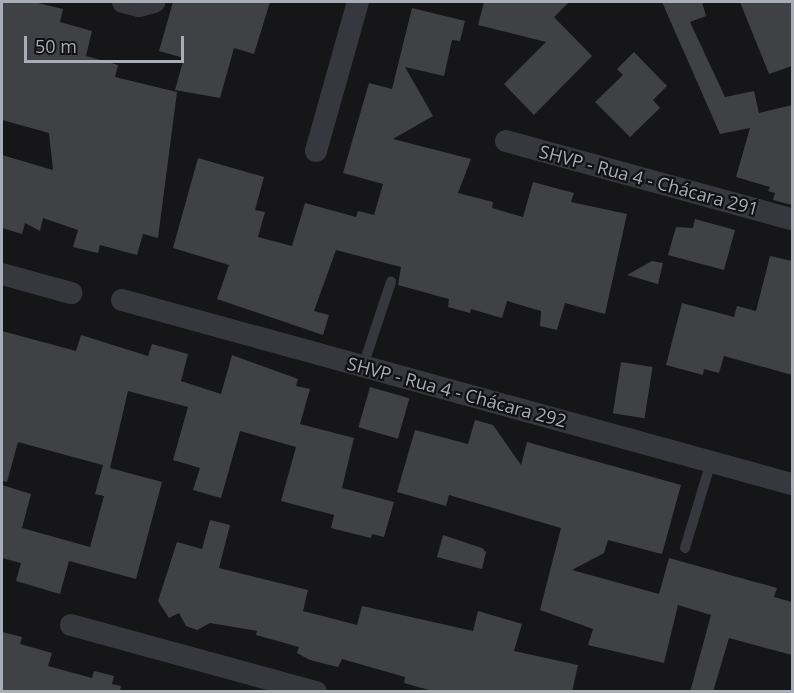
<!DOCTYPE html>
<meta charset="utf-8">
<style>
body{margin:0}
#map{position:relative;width:794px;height:693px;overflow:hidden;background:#161618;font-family:"Open Sans",sans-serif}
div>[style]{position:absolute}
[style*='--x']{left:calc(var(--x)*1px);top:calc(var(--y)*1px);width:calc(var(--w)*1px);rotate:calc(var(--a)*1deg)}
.building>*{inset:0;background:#404145;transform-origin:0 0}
.service>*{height:10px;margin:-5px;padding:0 5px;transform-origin:5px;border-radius:5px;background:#37383d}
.minor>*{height:22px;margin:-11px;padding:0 11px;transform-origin:11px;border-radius:11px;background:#37383d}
span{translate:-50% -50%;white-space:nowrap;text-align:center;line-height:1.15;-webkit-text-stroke:4.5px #111113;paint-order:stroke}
.street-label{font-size:18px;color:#a8adb8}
.frame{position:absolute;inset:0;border:3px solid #a8adb8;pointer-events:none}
.scale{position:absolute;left:24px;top:36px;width:160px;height:27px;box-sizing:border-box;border:3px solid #a8adb8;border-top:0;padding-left:8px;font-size:18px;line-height:21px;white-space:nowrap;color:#a8adb8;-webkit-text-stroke:4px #111113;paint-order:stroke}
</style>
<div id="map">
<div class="building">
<div style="clip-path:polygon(2px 2px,34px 2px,63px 9px,60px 22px,92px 31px,86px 56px,118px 65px,115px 77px,177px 92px,158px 238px,143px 234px,137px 255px,100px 245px,98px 253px,73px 247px,78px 230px,43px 218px,40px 231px,25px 223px,22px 234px,2px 228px,2px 155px,53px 170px,49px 133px,2px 120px)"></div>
<div style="clip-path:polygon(173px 2px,270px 2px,254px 54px,234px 48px,220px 98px,175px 90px,184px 58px,159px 51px)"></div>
<div style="clip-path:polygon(484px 2px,569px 2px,554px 17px,592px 56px,534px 115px,504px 84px,546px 42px,478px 25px)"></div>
<div style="clip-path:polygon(662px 2px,702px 2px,706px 16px,690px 22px,725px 97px,754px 91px,759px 113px,792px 105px,792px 205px,773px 200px,775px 193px,768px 191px,770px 187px,736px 177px,750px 128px,720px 134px)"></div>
<div style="clip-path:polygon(740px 2px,792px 2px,792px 66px,769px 74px)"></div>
<div style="clip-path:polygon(412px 8px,465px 21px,460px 41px,452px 40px,444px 76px,405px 67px,433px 116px,393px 139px,471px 159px,458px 193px,493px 202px,492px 208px,523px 217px,533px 182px,574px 193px,571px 202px,627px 214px,605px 314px,565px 303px,557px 330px,540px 326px,541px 311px,507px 301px,502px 318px,471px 309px,470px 313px,448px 307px,449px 299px,398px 285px,401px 267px,336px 250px,314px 311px,329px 315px,323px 335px,217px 299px,229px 265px,173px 248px,198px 158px,264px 177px,255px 210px,265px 212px,258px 237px,292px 246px,305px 203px,356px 217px,358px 211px,374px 215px,383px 184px,343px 173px,369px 83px,392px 89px)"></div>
<div style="clip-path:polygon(634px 52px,667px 86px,653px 100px,660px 108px,630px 137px,595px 102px,623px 75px,617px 69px)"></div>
<div style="clip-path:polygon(695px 219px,735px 230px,724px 270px,668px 255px,676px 227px,693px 228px)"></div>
<div style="clip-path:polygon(770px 256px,792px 261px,792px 375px,724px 356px,719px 373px,704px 369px,703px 375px,666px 365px,682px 303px,734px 317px,737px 306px,756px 311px)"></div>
<div style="clip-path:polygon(652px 261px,663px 263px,658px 284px,627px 275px)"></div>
<div style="clip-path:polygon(2px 331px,76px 351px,81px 335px,148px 356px,152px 344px,188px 354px,181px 381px,221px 394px,232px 355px,298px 379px,296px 386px,310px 389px,300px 424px,354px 438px,342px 488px,394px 502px,384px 537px,372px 534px,371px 538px,331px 528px,334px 515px,281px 501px,296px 447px,240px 431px,221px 498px,193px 490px,200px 468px,173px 460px,188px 407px,128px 391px,110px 468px,162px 482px,136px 579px,69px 561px,60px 594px,16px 581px,21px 563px,2px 558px,2px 485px,31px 494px,22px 528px,90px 547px,104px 496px,95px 494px,103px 465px,110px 467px,18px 442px,7px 482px,2px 481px)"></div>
<div style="left:621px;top:362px;width:32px;height:52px;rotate:9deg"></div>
<div style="left:370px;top:387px;width:41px;height:42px;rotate:16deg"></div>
<div style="clip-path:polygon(475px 420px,493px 425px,521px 465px,527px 442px,681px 485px,662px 554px,608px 540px,604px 553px,572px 570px,659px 594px,669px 558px,777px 588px,774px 597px,792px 602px,792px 655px,729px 638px,713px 692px,690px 692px,711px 615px,678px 605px,664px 663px,588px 645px,593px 629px,540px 610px,561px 528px,449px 495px,446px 506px,397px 492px,415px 430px,468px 444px)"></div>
<div style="clip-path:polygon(210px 520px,230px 525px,219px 568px,308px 590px,303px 611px,357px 625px,362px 606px,473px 631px,478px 611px,522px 624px,514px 651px,578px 665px,572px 692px,436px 692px,404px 683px,405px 677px,342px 659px,338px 667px,310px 660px,297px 653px,299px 647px,256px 635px,257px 631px,210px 623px,197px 630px,186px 626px,179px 613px,169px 618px,158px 601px,177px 542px,202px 549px)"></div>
<div style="clip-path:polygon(443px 535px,482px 548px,486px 552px,482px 569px,437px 557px)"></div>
<div style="clip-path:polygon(2px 632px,22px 637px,20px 644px,52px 653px,48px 666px,92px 678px,94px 671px,114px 676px,112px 684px,121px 686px,120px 692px,2px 692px)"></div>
</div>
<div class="service">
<div style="--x:363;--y:366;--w:89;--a:-71.6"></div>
<div style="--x:685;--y:548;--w:90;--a:-73.2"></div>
</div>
<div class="minor">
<div style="--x:123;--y:2;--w:16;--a:14"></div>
<div style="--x:139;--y:6;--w:16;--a:-15"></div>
<div style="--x:506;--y:141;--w:296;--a:15.3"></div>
<div style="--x:316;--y:151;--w:155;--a:-74.3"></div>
<div style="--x:2;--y:274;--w:72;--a:15.4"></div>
<div style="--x:122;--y:300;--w:695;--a:15.36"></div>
<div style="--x:71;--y:625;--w:254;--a:15.3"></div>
</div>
<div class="street-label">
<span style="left:649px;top:180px;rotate:15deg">SHVP - Rua 4 - Chácara 291</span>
<span style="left:457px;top:392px;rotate:15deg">SHVP - Rua 4 - Chácara 292</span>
</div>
<div class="frame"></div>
<div class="scale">50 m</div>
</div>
